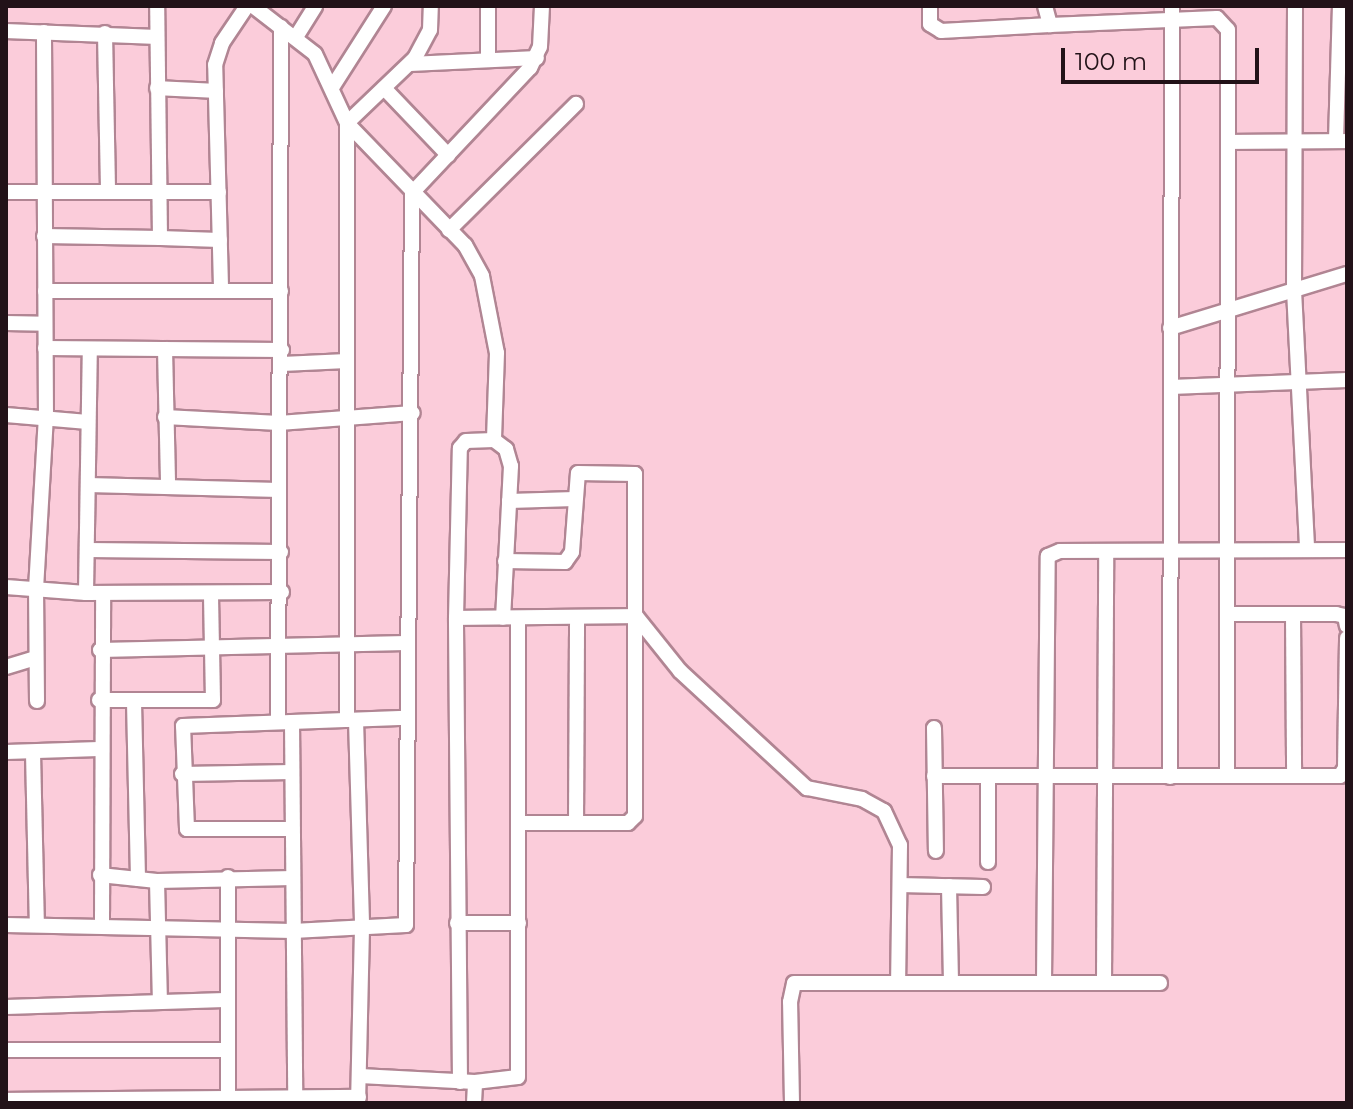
<!DOCTYPE html>
<style>
body{margin:0}
#map{position:relative;width:1353px;height:1109px;overflow:hidden;background:#fbccda;font-family:Montserrat,sans-serif}
div>[style]{position:absolute}
[style*='--x']{left:calc(var(--x)*1px);top:calc(var(--y)*1px);width:calc(var(--w)*1px);rotate:calc(var(--a)*1deg)}
.roads{filter:drop-shadow(2px 0 #b18593) drop-shadow(-2px 0 #b18593) drop-shadow(0 2px #b18593) drop-shadow(0 -2px #b18593)}
.minor>*{height:14px;margin:-7px;padding:0 7px;transform-origin:7px;border-radius:7px;background:#fff}
span{translate:-50% -50%;white-space:nowrap;text-align:center;line-height:1.15;-webkit-text-stroke:8px #fbccda;paint-order:stroke}
.frame{position:absolute;inset:0;border:8px solid #221218;pointer-events:none}
.scale{position:absolute;left:1061px;top:48px;width:198px;height:36px;box-sizing:border-box;border:4px solid #221218;border-top:0;padding-left:10px;font-size:24px;line-height:28px;white-space:nowrap;color:#221218;-webkit-text-stroke:6px #fbccda;paint-order:stroke}
</style>
<div id="map">
<div class="roads">
<div class="minor">
<div style="--x:253;--y:6;--w:78;--a:37.7"></div>
<div style="--x:315;--y:54;--w:76;--a:65.1"></div>
<div style="--x:347;--y:123;--w:170;--a:46"></div>
<div style="--x:465;--y:245;--w:35;--a:61"></div>
<div style="--x:482;--y:276;--w:78;--a:79"></div>
<div style="--x:497;--y:353;--w:87;--a:92"></div>
<div style="--x:494;--y:440;--w:15;--a:37"></div>
<div style="--x:506;--y:449;--w:18;--a:74"></div>
<div style="--x:511;--y:466;--w:152;--a:93"></div>
<div style="--x:930;--y:6;--w:18;--a:90"></div>
<div style="--x:930;--y:24;--w:13;--a:32"></div>
<div style="--x:941;--y:31;--w:109;--a:-3.2"></div>
<div style="--x:1045;--y:6;--w:20;--a:75"></div>
<div style="--x:1050;--y:25;--w:167;--a:-2.4"></div>
<div style="--x:1217;--y:18;--w:16;--a:47"></div>
<div style="--x:1228;--y:30;--w:746;--a:90.08"></div>
<div style="--x:1295;--y:6;--w:284;--a:90.2"></div>
<div style="--x:1294;--y:290;--w:260;--a:87.1"></div>
<div style="--x:6;--y:31;--w:151;--a:2.3"></div>
<div style="--x:105;--y:33;--w:159;--a:88.9"></div>
<div style="--x:296;--y:37;--w:36;--a:-58"></div>
<div style="--x:488;--y:60;--w:54;--a:-90"></div>
<div style="--x:410;--y:64;--w:127;--a:-2.7"></div>
<div style="--x:333;--y:86;--w:95;--a:-57.5"></div>
<div style="--x:157;--y:88;--w:59;--a:2.9"></div>
<div style="--x:384;--y:88;--w:93;--a:46.3"></div>
<div style="--x:1336;--y:140;--w:134;--a:-88.3"></div>
<div style="--x:1230;--y:142;--w:117;--a:-0.5"></div>
<div style="--x:6;--y:192;--w:213;--a:0"></div>
<div style="--x:449;--y:230;--w:179;--a:-44.8"></div>
<div style="--x:44;--y:236;--w:116;--a:1"></div>
<div style="--x:160;--y:238;--w:232;--a:-90.7"></div>
<div style="--x:160;--y:238;--w:60;--a:1.9"></div>
<div style="--x:221;--y:287;--w:222;--a:-91.5"></div>
<div style="--x:215;--y:65;--w:23;--a:-72"></div>
<div style="--x:222;--y:43;--w:45;--a:-56"></div>
<div style="--x:45;--y:291;--w:236;--a:0"></div>
<div style="--x:6;--y:323;--w:39;--a:1"></div>
<div style="--x:1170;--y:328;--w:185;--a:-17"></div>
<div style="--x:45;--y:348;--w:237;--a:0.5"></div>
<div style="--x:165;--y:349;--w:135;--a:88.7"></div>
<div style="--x:282;--y:364;--w:65;--a:-2.6"></div>
<div style="--x:1171;--y:387;--w:176;--a:-2.3"></div>
<div style="--x:6;--y:415;--w:82;--a:4.9"></div>
<div style="--x:165;--y:417;--w:114;--a:3"></div>
<div style="--x:279;--y:423;--w:134;--a:-4.3"></div>
<div style="--x:88;--y:485;--w:191;--a:1.5"></div>
<div style="--x:509;--y:501;--w:66;--a:-1.7"></div>
<div style="--x:87;--y:550;--w:194;--a:0.6"></div>
<div style="--x:505;--y:561;--w:60;--a:1"></div>
<div style="--x:565;--y:562;--w:12;--a:-55"></div>
<div style="--x:572;--y:552;--w:79;--a:-85.7"></div>
<div style="--x:578;--y:473;--w:57;--a:1"></div>
<div style="--x:635;--y:474;--w:342;--a:90"></div>
<div style="--x:635;--y:816;--w:10;--a:135"></div>
<div style="--x:628;--y:823;--w:108;--a:180"></div>
<div style="--x:6;--y:587;--w:80;--a:4.3"></div>
<div style="--x:86;--y:593;--w:196;--a:-0.3"></div>
<div style="--x:86;--y:593;--w:244;--a:-89.1"></div>
<div style="--x:1229;--y:614;--w:107;--a:0"></div>
<div style="--x:1336;--y:614;--w:9;--a:13"></div>
<div style="--x:1345;--y:616;--w:10;--a:79"></div>
<div style="--x:1293;--y:615;--w:160;--a:89.6"></div>
<div style="--x:456;--y:618;--w:180;--a:-0.6"></div>
<div style="--x:636;--y:616;--w:70;--a:51.3"></div>
<div style="--x:680;--y:671;--w:173;--a:42.7"></div>
<div style="--x:807;--y:788;--w:56;--a:11.3"></div>
<div style="--x:862;--y:799;--w:25;--a:29"></div>
<div style="--x:884;--y:811;--w:38;--a:65"></div>
<div style="--x:900;--y:845;--w:137;--a:90.8"></div>
<div style="--x:100;--y:650;--w:306;--a:-1.3"></div>
<div style="--x:6;--y:667;--w:31;--a:-17"></div>
<div style="--x:99;--y:700;--w:114;--a:0"></div>
<div style="--x:213;--y:700;--w:107;--a:-91.1"></div>
<div style="--x:37;--y:701;--w:112;--a:-90.5"></div>
<div style="--x:36;--y:589;--w:171;--a:-86.7"></div>
<div style="--x:46;--y:418;--w:386;--a:-90.3"></div>
<div style="--x:134;--y:702;--w:177;--a:88.7"></div>
<div style="--x:347;--y:720;--w:597;--a:-90"></div>
<div style="--x:347;--y:123;--w:94;--a:-43.7"></div>
<div style="--x:415;--y:58;--w:32;--a:-62"></div>
<div style="--x:430;--y:30;--w:24;--a:-88"></div>
<div style="--x:356;--y:720;--w:208;--a:88.3"></div>
<div style="--x:362;--y:928;--w:175;--a:91.3"></div>
<div style="--x:278;--y:722;--w:695;--a:-89.75"></div>
<div style="--x:292;--y:722;--w:381;--a:89.5"></div>
<div style="--x:934;--y:728;--w:123;--a:89.1"></div>
<div style="--x:6;--y:752;--w:93;--a:-1.8"></div>
<div style="--x:33;--y:753;--w:171;--a:88.7"></div>
<div style="--x:182;--y:774;--w:110;--a:-1"></div>
<div style="--x:934;--y:776;--w:406;--a:0"></div>
<div style="--x:1340;--y:776;--w:9;--a:-58"></div>
<div style="--x:1345;--y:768;--w:130;--a:-89.1"></div>
<div style="--x:988;--y:776;--w:86;--a:90"></div>
<div style="--x:1170;--y:777;--w:771;--a:-89.85"></div>
<div style="--x:576;--y:822;--w:201;--a:-89.7"></div>
<div style="--x:292;--y:829;--w:105;--a:180"></div>
<div style="--x:187;--y:829;--w:103;--a:-92.2"></div>
<div style="--x:183;--y:726;--w:223;--a:-2.1"></div>
<div style="--x:100;--y:875;--w:57;--a:6"></div>
<div style="--x:157;--y:881;--w:136;--a:-1.3"></div>
<div style="--x:228;--y:877;--w:226;--a:90"></div>
<div style="--x:157;--y:881;--w:121;--a:88.6"></div>
<div style="--x:900;--y:885;--w:83;--a:1.4"></div>
<div style="--x:949;--y:886;--w:96;--a:88.8"></div>
<div style="--x:457;--y:923;--w:62;--a:0"></div>
<div style="--x:102;--y:924;--w:331;--a:-89.8"></div>
<div style="--x:6;--y:925;--w:287;--a:1.2"></div>
<div style="--x:293;--y:931;--w:113;--a:-3"></div>
<div style="--x:406;--y:925;--w:732;--a:-89.53"></div>
<div style="--x:412;--y:193;--w:172;--a:-46.7"></div>
<div style="--x:530;--y:68;--w:23;--a:-65"></div>
<div style="--x:540;--y:47;--w:41;--a:-87.2"></div>
<div style="--x:1044;--y:982;--w:426;--a:-89.5"></div>
<div style="--x:1048;--y:556;--w:13;--a:-23"></div>
<div style="--x:1060;--y:551;--w:287;--a:-0.2"></div>
<div style="--x:1104;--y:982;--w:429;--a:-89.7"></div>
<div style="--x:6;--y:1007;--w:219;--a:-1.8"></div>
<div style="--x:6;--y:1050;--w:220;--a:0"></div>
<div style="--x:360;--y:1076;--w:115;--a:3"></div>
<div style="--x:475;--y:1082;--w:43;--a:-6.6"></div>
<div style="--x:518;--y:1077;--w:459;--a:-90"></div>
<div style="--x:460;--y:1082;--w:464;--a:-90.5"></div>
<div style="--x:456;--y:618;--w:170;--a:-88.7"></div>
<div style="--x:460;--y:448;--w:9;--a:-49"></div>
<div style="--x:466;--y:441;--w:28;--a:-2"></div>
<div style="--x:6;--y:1100;--w:353;--a:-0.5"></div>
<div style="--x:474;--y:1103;--w:21;--a:-87"></div>
<div style="--x:792;--y:1103;--w:101;--a:-91.1"></div>
<div style="--x:790;--y:1002;--w:19;--a:-78"></div>
<div style="--x:794;--y:983;--w:366;--a:0"></div>
</div>
</div>
<div class="frame"></div>
<div class="scale">100 m</div>
</div>
